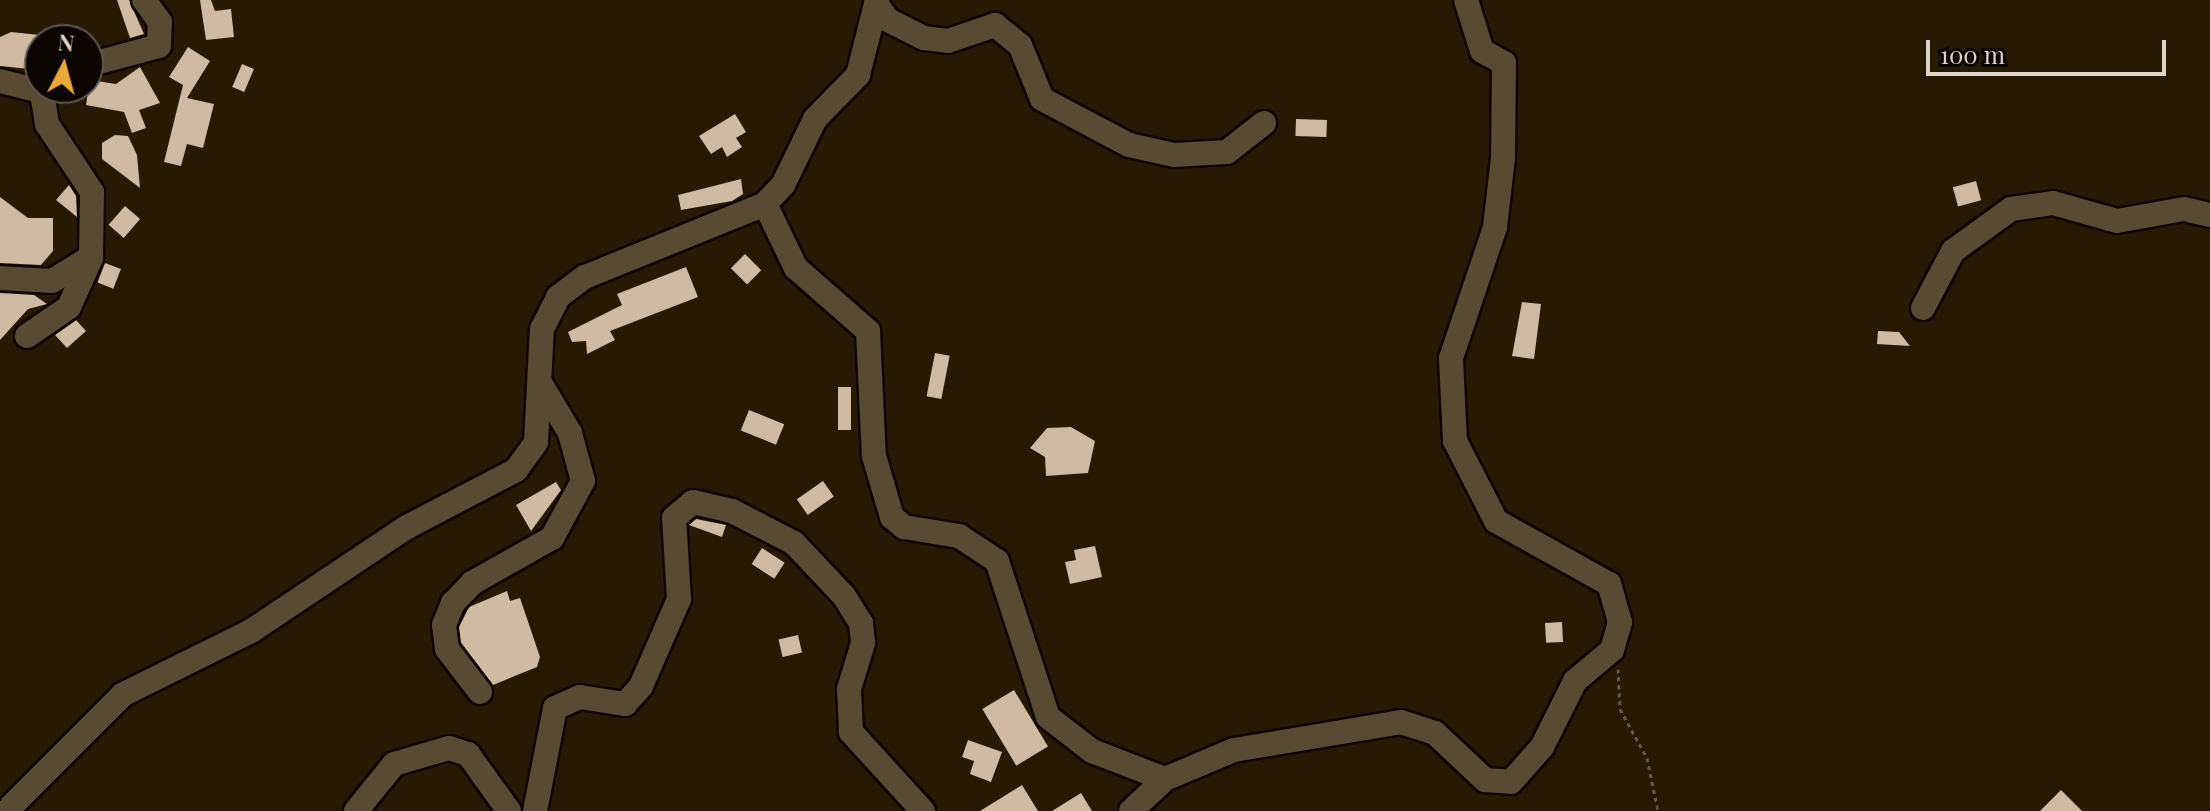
<!DOCTYPE html>
<style>
body{margin:0}
#map{position:relative;width:2210px;height:811px;overflow:hidden;background:#271904;font-family:"Playfair Display",serif}
div>[style]{position:absolute}
[style*='--x']{left:calc(var(--x)*1px);top:calc(var(--y)*1px);width:calc(var(--w)*1px);rotate:calc(var(--a)*1deg)}
.building>*{inset:0;background:#cebba1;transform-origin:0 0}
.path>*{height:3px;margin-top:-1.5px;transform-origin:0;background:repeating-linear-gradient(90deg,#665947 0 4px,transparent 0 8px)}
.roads{filter:drop-shadow(2px 0 #0f0400) drop-shadow(-2px 0 #0f0400) drop-shadow(0 2px #0f0400) drop-shadow(0 -2px #0f0400)}
.minor>*{height:24px;margin:-12px;padding:0 12px;transform-origin:12px;border-radius:12px;background:#594a33}
span{translate:-50% -50%;white-space:nowrap;text-align:center;line-height:1.15;-webkit-text-stroke:8px #0b0601;paint-order:stroke}
.north{position:absolute;left:24px;top:24px;width:80px;height:80px;box-sizing:border-box;background:#0b0601;border:2px solid #5f5850;border-radius:50%;rotate:6deg;font-size:22px;font-weight:700;line-height:32px;text-align:center;color:#ded4c7}
.north::after{content:'';display:block;margin:auto;width:28px;height:36px;background:#eba93a;clip-path:polygon(50% 0,100% 100%,50% 72%,0 100%)}
.scale{position:absolute;left:1926px;top:40px;width:240px;height:36px;box-sizing:border-box;border:4px solid #ded4c7;border-top:0;padding-left:10px;font-size:24px;line-height:28px;white-space:nowrap;color:#ded4c7;-webkit-text-stroke:6px #0b0601;paint-order:stroke}
</style>
<div id="map">
<div class="building">
<div style="clip-path:polygon(117px 0,129px 0,144px 34px,130px 38px)"></div>
<div style="clip-path:polygon(200px 0,211px 0,215px 11px,231px 9px,234px 37px,206px 40px)"></div>
<div style="clip-path:polygon(11px 32px,40px 35px,40px 70px,0 66px,0 37px)"></div>
<div style="clip-path:polygon(188px 47px,210px 61px,187px 98px,214px 104px,203px 148px,187px 144px,181px 166px,164px 162px,183px 85px,169px 77px)"></div>
<div style="left:242px;top:64px;width:13px;height:25px;rotate:23deg"></div>
<div style="clip-path:polygon(140px 67px,160px 103px,139px 110px,146px 128px,132px 133px,124px 112px,86px 105px,90px 80px,116px 84px)"></div>
<div style="clip-path:polygon(735px 114px,746px 132px,736px 138px,742px 147px,727px 157px,722px 147px,711px 154px,699px 136px)"></div>
<div style="left:1296px;top:119px;width:31px;height:17px;rotate:2deg"></div>
<div style="clip-path:polygon(115px 135px,128px 136px,137px 155px,140px 188px,102px 159px,102px 143px)"></div>
<div style="clip-path:polygon(741px 179px,743px 194px,732px 201px,681px 210px,678px 195px)"></div>
<div style="left:1976px;top:181px;width:20px;height:24px;rotate:75deg"></div>
<div style="clip-path:polygon(69px 185px,76px 196px,77px 217px,56px 200px)"></div>
<div style="clip-path:polygon(0 197px,28px 218px,53px 218px,53px 251px,41px 265px,0 263px)"></div>
<div style="left:125px;top:206px;width:20px;height:25px;rotate:41deg"></div>
<div style="left:745px;top:254px;width:23px;height:20px;rotate:45deg"></div>
<div style="left:105px;top:263px;width:17px;height:21px;rotate:21deg"></div>
<div style="clip-path:polygon(686px 267px,698px 297px,610px 331px,615px 340px,587px 354px,586px 341px,572px 342px,568px 332px,622px 305px,617px 294px)"></div>
<div style="clip-path:polygon(0 293px,34px 295px,47px 304px,28px 309px,0 340px)"></div>
<div style="clip-path:polygon(1522px 302px,1541px 304px,1534px 359px,1512px 356px)"></div>
<div style="clip-path:polygon(76px 320px,86px 331px,67px 348px,55px 335px)"></div>
<div style="clip-path:polygon(1878px 331px,1899px 332px,1910px 346px,1877px 344px)"></div>
<div style="left:935px;top:353px;width:15px;height:44px;rotate:11deg"></div>
<div style="left:838px;top:387px;width:13px;height:43px"></div>
<div style="left:749px;top:410px;width:38px;height:22px;rotate:22deg"></div>
<div style="clip-path:polygon(1071px 427px,1095px 441px,1088px 473px,1046px 476px,1045px 457px,1030px 448px,1047px 428px)"></div>
<div style="left:823px;top:481px;width:19px;height:32px;rotate:55deg"></div>
<div style="clip-path:polygon(556px 482px,561px 490px,531px 531px,516px 505px)"></div>
<div style="clip-path:polygon(696px 519px,726px 525px,722px 537px,689px 525px)"></div>
<div style="clip-path:polygon(1095px 546px,1102px 577px,1070px 584px,1065px 562px,1076px 560px,1074px 550px)"></div>
<div style="left:762px;top:548px;width:27px;height:19px;rotate:33deg"></div>
<div style="clip-path:polygon(507px 591px,510px 601px,520px 598px,540px 657px,537px 667px,493px 685px,461px 643px,459px 627px,469px 607px)"></div>
<div style="left:1562px;top:622px;width:20px;height:17px;rotate:87deg"></div>
<div style="left:798px;top:635px;width:18px;height:20px;rotate:77deg"></div>
<div style="left:1014px;top:690px;width:66px;height:37px;rotate:59deg"></div>
<div style="clip-path:polygon(968px 740px,1002px 752px,991px 782px,970px 774px,974px 761px,962px 757px)"></div>
<div style="clip-path:polygon(1022px 785px,1038px 811px,980px 811px)"></div>
<div style="clip-path:polygon(2061px 790px,2082px 811px,2040px 811px)"></div>
<div style="clip-path:polygon(1081px 793px,1092px 811px,1052px 811px)"></div>
</div>
<div class="path">
<div style="--x:1618;--y:669;--w:40;--a:87.1"></div>
<div style="--x:1620;--y:709;--w:56;--a:61.1"></div>
<div style="--x:1647;--y:758;--w:54;--a:78.3"></div>
</div>
<div class="roads">
<div class="minor">
<div style="--x:876;--y:4;--w:20;--a:53"></div>
<div style="--x:888;--y:20;--w:40;--a:26.6"></div>
<div style="--x:924;--y:38;--w:24;--a:7"></div>
<div style="--x:948;--y:41;--w:50;--a:-18.8"></div>
<div style="--x:995;--y:25;--w:32;--a:39"></div>
<div style="--x:1020;--y:45;--w:58;--a:67.8"></div>
<div style="--x:1042;--y:99;--w:98;--a:27.9"></div>
<div style="--x:1129;--y:145;--w:46;--a:12.5"></div>
<div style="--x:1174;--y:155;--w:53;--a:-3.2"></div>
<div style="--x:1227;--y:152;--w:47;--a:-38.1"></div>
<div style="--x:88;--y:65;--w:73;--a:-15"></div>
<div style="--x:159;--y:46;--w:24;--a:-88"></div>
<div style="--x:160;--y:22;--w:27;--a:-126"></div>
<div style="--x:0;--y:81;--w:41;--a:14"></div>
<div style="--x:765;--y:204;--w:71;--a:64.2"></div>
<div style="--x:796;--y:268;--w:96;--a:41.2"></div>
<div style="--x:868;--y:331;--w:125;--a:87.3"></div>
<div style="--x:874;--y:456;--w:64;--a:73.6"></div>
<div style="--x:892;--y:517;--w:16;--a:40"></div>
<div style="--x:904;--y:527;--w:56;--a:9.3"></div>
<div style="--x:959;--y:536;--w:45;--a:33.3"></div>
<div style="--x:997;--y:561;--w:164;--a:71.9"></div>
<div style="--x:1048;--y:717;--w:56;--a:37.7"></div>
<div style="--x:1092;--y:751;--w:78;--a:21"></div>
<div style="--x:0;--y:278;--w:52;--a:3.3"></div>
<div style="--x:52;--y:281;--w:46;--a:-31.6"></div>
<div style="--x:91;--y:257;--w:65;--a:-89.1"></div>
<div style="--x:92;--y:192;--w:82;--a:-123.5"></div>
<div style="--x:47;--y:124;--w:36;--a:-99"></div>
<div style="--x:1923;--y:308;--w:64;--a:-62.2"></div>
<div style="--x:1953;--y:251;--w:72;--a:-35.9"></div>
<div style="--x:2011;--y:209;--w:42;--a:-8.1"></div>
<div style="--x:2053;--y:203;--w:66;--a:15.7"></div>
<div style="--x:2117;--y:221;--w:68;--a:-10.2"></div>
<div style="--x:2184;--y:209;--w:27;--a:13"></div>
<div style="--x:27;--y:336;--w:51;--a:-34.6"></div>
<div style="--x:69;--y:307;--w:54;--a:-65.8"></div>
<div style="--x:480;--y:692;--w:54;--a:-127.5"></div>
<div style="--x:447;--y:649;--w:24;--a:-97"></div>
<div style="--x:444;--y:625;--w:24;--a:-68"></div>
<div style="--x:453;--y:603;--w:28;--a:-46"></div>
<div style="--x:472;--y:583;--w:92;--a:-29.4"></div>
<div style="--x:552;--y:538;--w:65;--a:-61.5"></div>
<div style="--x:583;--y:481;--w:50;--a:-105.2"></div>
<div style="--x:570;--y:433;--w:55;--a:-120.8"></div>
<div style="--x:7;--y:811;--w:163;--a:-45.2"></div>
<div style="--x:122;--y:695;--w:144;--a:-26.4"></div>
<div style="--x:251;--y:631;--w:187;--a:-33.7"></div>
<div style="--x:407;--y:527;--w:123;--a:-27.6"></div>
<div style="--x:516;--y:470;--w:34;--a:-54"></div>
<div style="--x:536;--y:442;--w:113;--a:-87"></div>
<div style="--x:542;--y:329;--w:36;--a:-63"></div>
<div style="--x:558;--y:297;--w:34;--a:-37"></div>
<div style="--x:585;--y:277;--w:194;--a:-22.1"></div>
<div style="--x:765;--y:204;--w:26;--a:-47"></div>
<div style="--x:783;--y:185;--w:73;--a:-64.1"></div>
<div style="--x:815;--y:119;--w:62;--a:-45.7"></div>
<div style="--x:858;--y:75;--w:77;--a:-75.8"></div>
<div style="--x:356;--y:811;--w:60;--a:-51"></div>
<div style="--x:394;--y:764;--w:57;--a:-16.2"></div>
<div style="--x:449;--y:748;--w:20;--a:18"></div>
<div style="--x:468;--y:754;--w:70;--a:54.3"></div>
<div style="--x:535;--y:811;--w:105;--a:-79"></div>
<div style="--x:555;--y:708;--w:27;--a:-24"></div>
<div style="--x:580;--y:697;--w:46;--a:8.8"></div>
<div style="--x:625;--y:704;--w:24;--a:-48"></div>
<div style="--x:641;--y:686;--w:95;--a:-66.4"></div>
<div style="--x:679;--y:599;--w:81;--a:-93.5"></div>
<div style="--x:674;--y:518;--w:25;--a:-40"></div>
<div style="--x:693;--y:502;--w:40;--a:13"></div>
<div style="--x:732;--y:511;--w:70;--a:27.3"></div>
<div style="--x:794;--y:543;--w:73;--a:46.7"></div>
<div style="--x:844;--y:596;--w:32;--a:58"></div>
<div style="--x:861;--y:623;--w:20;--a:84"></div>
<div style="--x:863;--y:643;--w:48;--a:106.9"></div>
<div style="--x:849;--y:689;--w:43;--a:87.3"></div>
<div style="--x:851;--y:732;--w:107;--a:47.7"></div>
<div style="--x:1131;--y:811;--w:47;--a:-43.3"></div>
<div style="--x:1165;--y:779;--w:75;--a:-22.8"></div>
<div style="--x:1234;--y:750;--w:169;--a:-9.5"></div>
<div style="--x:1401;--y:722;--w:36;--a:18"></div>
<div style="--x:1435;--y:733;--w:69;--a:43.2"></div>
<div style="--x:1485;--y:780;--w:26;--a:4"></div>
<div style="--x:1511;--y:782;--w:47;--a:-48.5"></div>
<div style="--x:1542;--y:747;--w:74;--a:-63.4"></div>
<div style="--x:1575;--y:681;--w:48;--a:-40"></div>
<div style="--x:1612;--y:650;--w:29;--a:-74"></div>
<div style="--x:1620;--y:622;--w:40;--a:-106"></div>
<div style="--x:1609;--y:584;--w:129;--a:-150.9"></div>
<div style="--x:1496;--y:521;--w:90;--a:-117.1"></div>
<div style="--x:1455;--y:441;--w:83;--a:-92.8"></div>
<div style="--x:1451;--y:358;--w:138;--a:-71.4"></div>
<div style="--x:1495;--y:227;--w:69;--a:-83.4"></div>
<div style="--x:1503;--y:158;--w:95;--a:-89.4"></div>
<div style="--x:1504;--y:63;--w:25;--a:-151"></div>
<div style="--x:1482;--y:51;--w:53;--a:-107.4"></div>
</div>
</div>
<div class="north">N</div>
<div class="scale">100 m</div>
</div>
